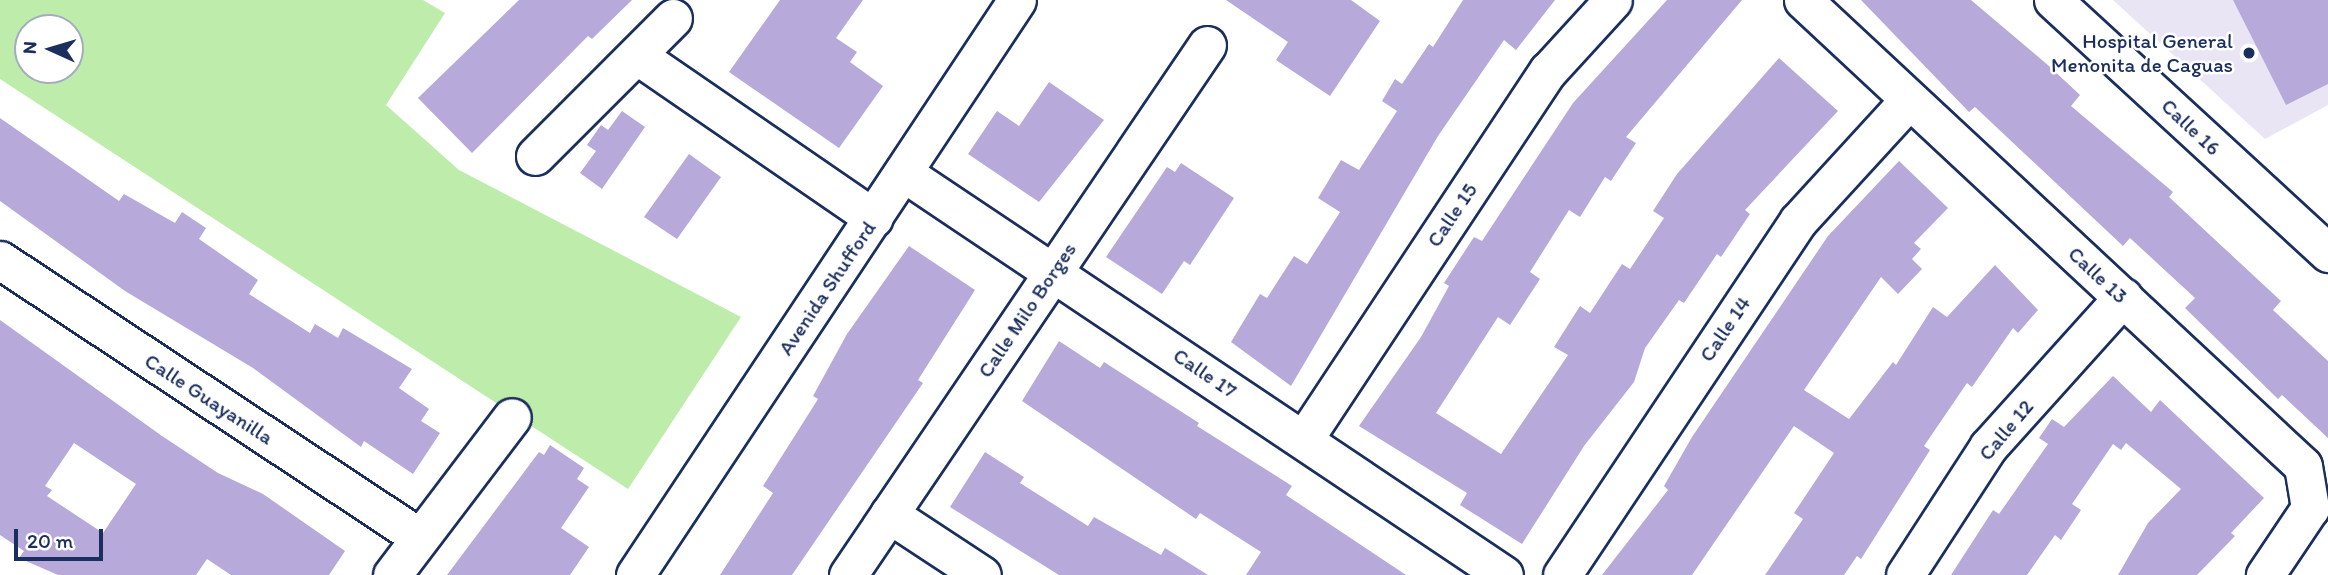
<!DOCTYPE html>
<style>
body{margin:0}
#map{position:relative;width:2328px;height:575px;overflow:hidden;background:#fff;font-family:Itim,sans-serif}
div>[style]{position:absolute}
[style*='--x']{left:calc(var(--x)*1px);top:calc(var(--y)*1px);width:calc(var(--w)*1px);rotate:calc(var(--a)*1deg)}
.built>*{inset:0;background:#e9e5f4}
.green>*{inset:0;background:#beedab}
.building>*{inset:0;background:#b7a9da}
.roads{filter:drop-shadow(2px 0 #1b2f5e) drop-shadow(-2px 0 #1b2f5e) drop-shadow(0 2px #1b2f5e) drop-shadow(0 -2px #1b2f5e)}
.minor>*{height:37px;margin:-18.5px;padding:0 18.5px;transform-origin:18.5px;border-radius:18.5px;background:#fff}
.dots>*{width:19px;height:19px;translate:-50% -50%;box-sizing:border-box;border:4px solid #fff;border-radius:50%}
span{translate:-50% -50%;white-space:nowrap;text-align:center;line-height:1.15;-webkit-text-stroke:5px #fff;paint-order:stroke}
.poi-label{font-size:21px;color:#1b2f5e}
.right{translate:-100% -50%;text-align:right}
.street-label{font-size:21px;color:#1b2f5e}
.north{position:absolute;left:14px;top:14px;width:70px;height:70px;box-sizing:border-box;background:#fff;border:2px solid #a4acbf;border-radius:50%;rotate:274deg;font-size:19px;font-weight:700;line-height:28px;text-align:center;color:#1b2f5e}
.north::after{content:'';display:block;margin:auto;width:24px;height:32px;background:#1b2f5e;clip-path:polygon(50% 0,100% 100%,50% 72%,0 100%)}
.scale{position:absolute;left:14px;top:529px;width:89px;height:32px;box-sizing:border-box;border:4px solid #1b2f5e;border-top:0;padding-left:9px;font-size:21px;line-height:24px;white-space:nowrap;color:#1b2f5e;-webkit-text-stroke:5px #fff;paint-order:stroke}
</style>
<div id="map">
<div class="built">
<i style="clip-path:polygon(2113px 0,2328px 0,2328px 105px,2265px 139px)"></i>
</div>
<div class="green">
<i style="clip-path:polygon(evenodd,0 0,423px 0,445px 13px,386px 105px,459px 170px,741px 317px,628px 489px,0 79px,0 0,28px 28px,70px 28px,70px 70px,28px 70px,28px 28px)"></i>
</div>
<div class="building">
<i style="clip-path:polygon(519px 0,632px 0,592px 39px,588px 36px,472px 153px,418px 98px)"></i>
<i style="clip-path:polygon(780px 0,863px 0,836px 38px,857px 52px,850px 62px,883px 86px,839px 148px,729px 72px)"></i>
<i style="clip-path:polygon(1226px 0,1351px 0,1380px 21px,1330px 96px,1276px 60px,1288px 42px)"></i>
<i style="clip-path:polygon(1463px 0,1555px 0,1516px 50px,1504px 40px,1438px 136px,1291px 386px,1231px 342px,1260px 294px,1267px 298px,1294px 256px,1307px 264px,1340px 212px,1318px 198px,1341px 160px,1359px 170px,1397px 111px,1382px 101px,1395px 79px,1402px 84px,1429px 44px,1433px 47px)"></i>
<i style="clip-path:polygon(1667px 0,1742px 0,1626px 137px,1636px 143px,1611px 181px,1605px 177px,1580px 217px,1569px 210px,1530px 272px,1540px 279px,1510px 325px,1498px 317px,1436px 413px,1501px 454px,1568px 355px,1554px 347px,1580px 306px,1590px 313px,1622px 264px,1630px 269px,1664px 218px,1653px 211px,1677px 174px,1779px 58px,1838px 111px,1745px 210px,1750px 214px,1721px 257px,1717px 254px,1684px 303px,1679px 300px,1645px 348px,1634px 382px,1584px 446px,1522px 544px,1460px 505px,1467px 493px,1359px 426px,1421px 337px,1449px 286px,1444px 283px,1474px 237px,1482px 241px,1573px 103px)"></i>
<i style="clip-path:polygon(1861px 0,1971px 0,2049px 66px,2080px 95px,2071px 106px,2173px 192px,2169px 197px,2281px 301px,2273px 310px,2328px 361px,2328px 438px,2282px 395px,2278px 399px,2185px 308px,2195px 298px,2130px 238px,2123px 246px,1975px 107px,1969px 112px)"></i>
<i style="clip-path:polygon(2233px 0,2328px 0,2328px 84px,2286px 105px)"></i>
<i style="clip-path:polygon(1049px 82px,1104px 120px,1039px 202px,968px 154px,997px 111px,1019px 126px)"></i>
<i style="clip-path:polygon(622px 111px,645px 127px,602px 189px,580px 173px,596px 151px,587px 145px,601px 125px,608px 130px)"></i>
<i style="clip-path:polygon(0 118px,119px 201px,124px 194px,175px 223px,182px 212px,206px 228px,199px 239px,258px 280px,249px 294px,310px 333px,315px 324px,338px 338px,343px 328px,412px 369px,399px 388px,429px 409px,421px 421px,440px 433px,413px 474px,364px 441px,361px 447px,253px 368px,125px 291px,0 201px)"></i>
<i style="clip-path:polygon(689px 154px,721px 177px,677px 239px,644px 217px)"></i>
<i style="clip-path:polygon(1899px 161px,1948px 208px,1914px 243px,1921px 249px,1912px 259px,1922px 269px,1898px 294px,1881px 277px,1804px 390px,1849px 419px,1893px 362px,1896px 365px,1933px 307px,1947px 317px,1995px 265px,2038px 310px,2018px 333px,2013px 328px,1972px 387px,1967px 383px,1924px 446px,1930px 450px,1861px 559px,1857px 556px,1844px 575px,1765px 575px,1803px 519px,1794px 513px,1834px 453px,1794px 426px,1692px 575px,1602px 575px,1668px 490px,1664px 486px,1692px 437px,1828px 236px)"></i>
<i style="clip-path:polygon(1181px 163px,1234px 198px,1190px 265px,1184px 261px,1162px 294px,1106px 257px,1167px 167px,1175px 172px)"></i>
<i style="clip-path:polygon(909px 246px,975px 290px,918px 380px,923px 383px,792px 575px,720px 575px,773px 493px,763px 486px,818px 399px,813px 396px,847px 334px)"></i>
<i style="clip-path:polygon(evenodd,0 320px,162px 436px,218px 473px,263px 494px,345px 551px,329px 575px,231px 575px,207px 559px,196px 575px,58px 575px,19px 558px,24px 551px,0 535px,0 320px,74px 443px,136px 484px,103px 533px,47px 496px,52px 490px,45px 486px,74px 443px)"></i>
<i style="clip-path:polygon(1059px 341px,1100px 368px,1104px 362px,1199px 423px,1197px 426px,1292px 486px,1286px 495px,1406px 575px,1246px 575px,1261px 552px,1200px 513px,1196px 519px,1022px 401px)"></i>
<i style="clip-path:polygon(2113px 376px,2151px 412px,2160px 400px,2264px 498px,2231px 533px,2235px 536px,2197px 575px,2118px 575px,2148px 523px,2181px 489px,2126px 443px,2121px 450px,2113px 444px,2072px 504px,2081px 510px,2061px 540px,2055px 535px,2027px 575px,1951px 575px,1993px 510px,1999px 514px,2048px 444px,2039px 438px,2052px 419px,2064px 427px)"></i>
<i style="clip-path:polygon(550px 445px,584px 468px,577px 479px,589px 487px,561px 528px,589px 547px,570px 575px,447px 575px,539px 452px,544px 455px)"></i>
<i style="clip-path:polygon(985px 452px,1024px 477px,1020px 483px,1088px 526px,1094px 517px,1161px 555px,1165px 548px,1208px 575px,1059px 575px,950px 507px)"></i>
</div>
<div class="roads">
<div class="minor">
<i style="--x:1803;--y:0;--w:683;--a:42.98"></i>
<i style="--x:2303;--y:466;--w:43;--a:80.5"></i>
<i style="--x:2310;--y:508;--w:81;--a:123.9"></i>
<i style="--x:2053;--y:0;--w:374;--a:42.6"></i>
<i style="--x:638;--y:56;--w:286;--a:34.5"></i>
<i style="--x:535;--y:156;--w:195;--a:-45"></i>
<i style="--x:904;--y:173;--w:722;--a:33.82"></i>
<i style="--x:0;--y:260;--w:502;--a:33.47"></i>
<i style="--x:1304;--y:439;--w:442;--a:-56.5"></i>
<i style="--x:1548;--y:71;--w:96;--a:-47.5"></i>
<i style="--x:889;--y:514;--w:111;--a:33.3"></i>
<i style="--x:392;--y:575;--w:198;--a:-52.8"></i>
<i style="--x:635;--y:575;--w:690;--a:-56.4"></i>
<i style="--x:848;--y:575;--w:640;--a:-55.89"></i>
<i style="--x:1562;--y:575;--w:425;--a:-56.3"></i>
<i style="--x:1798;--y:221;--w:164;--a:-47.5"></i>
<i style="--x:1905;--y:575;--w:153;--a:-57"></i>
<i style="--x:1988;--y:447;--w:202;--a:-48"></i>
</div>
</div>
<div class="dots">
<i style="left:2249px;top:53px;background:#1b2f5e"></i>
</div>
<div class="poi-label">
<span class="right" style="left:2233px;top:53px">Hospital General<br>Menonita de Caguas</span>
</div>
<div class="street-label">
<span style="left:2191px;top:127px;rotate:43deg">Calle 16</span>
<span style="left:1452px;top:215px;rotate:-56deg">Calle 15</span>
<span style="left:2098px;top:275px;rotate:43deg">Calle 13</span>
<span style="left:827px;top:288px;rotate:-56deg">Avenida Shufford</span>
<span style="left:1027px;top:310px;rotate:-56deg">Calle Milo Borges</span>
<span style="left:1725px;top:329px;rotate:-56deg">Calle 14</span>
<span style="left:1205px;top:373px;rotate:34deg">Calle 17</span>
<span style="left:209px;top:399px;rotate:33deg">Calle Guayanilla</span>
<span style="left:2006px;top:430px;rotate:-50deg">Calle 12</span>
</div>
<div class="north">N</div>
<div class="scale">20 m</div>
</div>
